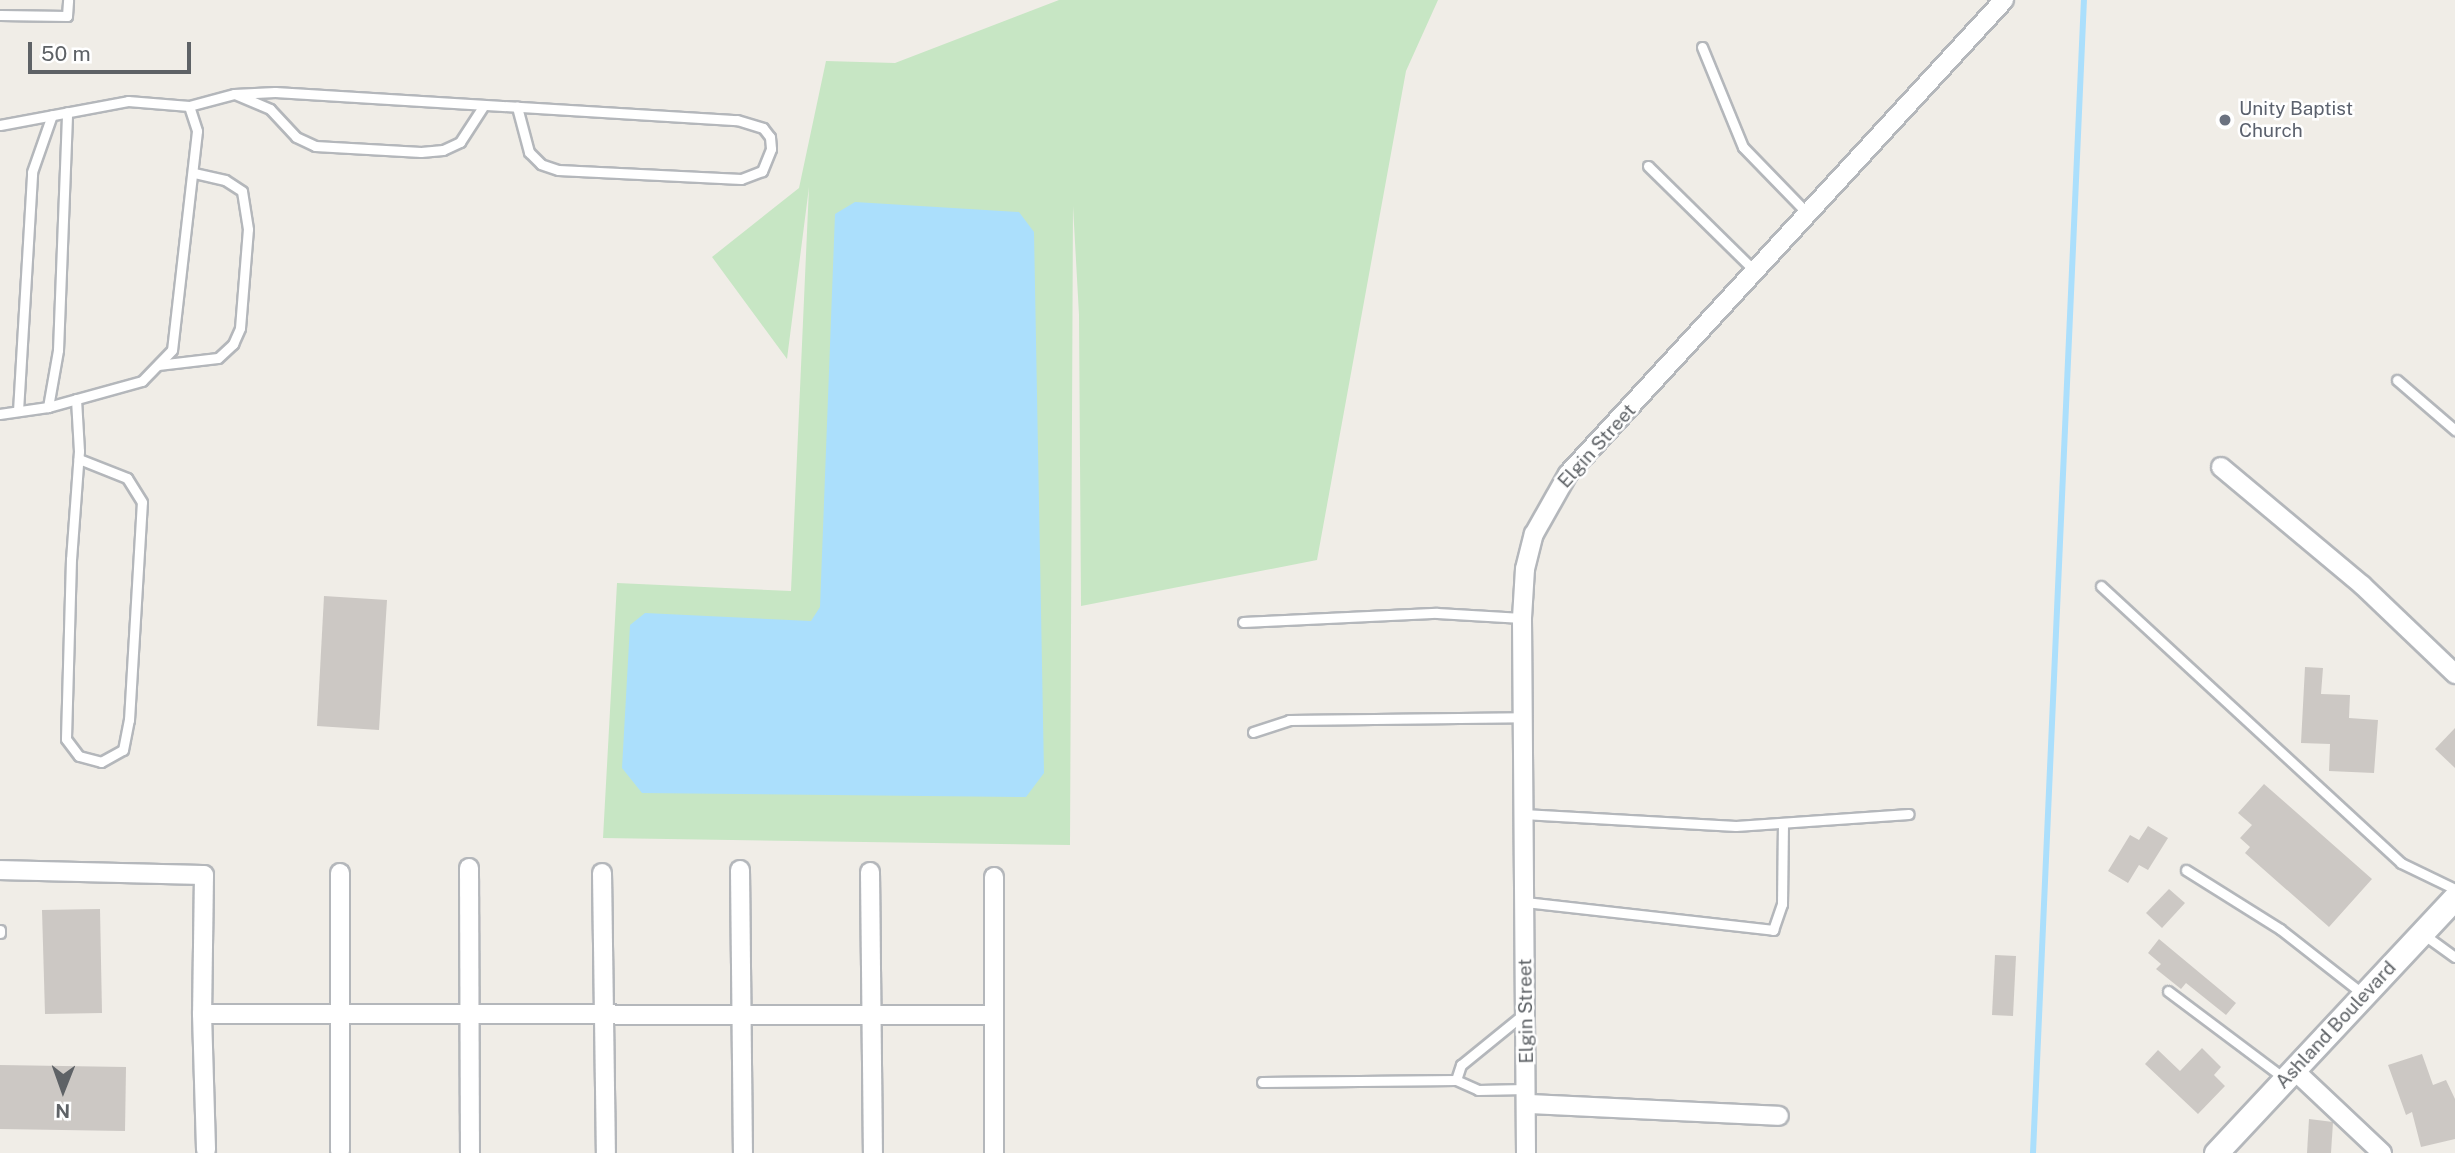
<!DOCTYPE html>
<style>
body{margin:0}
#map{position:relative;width:2455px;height:1153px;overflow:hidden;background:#f0ede7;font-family:"Public Sans",sans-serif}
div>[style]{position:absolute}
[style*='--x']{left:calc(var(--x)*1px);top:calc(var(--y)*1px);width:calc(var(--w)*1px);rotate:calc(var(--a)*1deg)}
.green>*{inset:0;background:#c7e6c4}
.water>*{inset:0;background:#abdffc}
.stream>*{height:6px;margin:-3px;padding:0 3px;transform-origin:3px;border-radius:3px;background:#abdffc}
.building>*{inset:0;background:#ccc8c4}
.roads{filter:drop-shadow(2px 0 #b4b7bb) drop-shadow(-2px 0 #b4b7bb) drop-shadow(0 2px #b4b7bb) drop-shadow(0 -2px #b4b7bb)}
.service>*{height:9px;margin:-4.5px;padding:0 4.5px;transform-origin:4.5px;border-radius:4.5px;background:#fff}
.minor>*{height:18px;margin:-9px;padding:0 9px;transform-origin:9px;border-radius:9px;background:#fff}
.tertiary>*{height:23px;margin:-11.5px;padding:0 11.5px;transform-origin:11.5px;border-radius:11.5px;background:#fff}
.dots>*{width:19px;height:19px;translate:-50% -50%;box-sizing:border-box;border:4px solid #fff;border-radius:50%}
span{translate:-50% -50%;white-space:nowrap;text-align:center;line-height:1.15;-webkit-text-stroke:5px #fff;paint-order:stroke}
.worship-label{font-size:19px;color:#5b616d}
.left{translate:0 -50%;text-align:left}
.street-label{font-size:19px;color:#5e6266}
.north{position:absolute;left:28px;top:1055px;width:70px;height:70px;-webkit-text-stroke:5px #fff;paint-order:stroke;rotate:181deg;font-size:19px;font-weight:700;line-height:28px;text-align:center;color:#5e6266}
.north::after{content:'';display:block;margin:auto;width:24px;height:32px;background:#5e6266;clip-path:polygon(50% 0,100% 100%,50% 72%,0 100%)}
.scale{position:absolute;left:28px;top:42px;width:163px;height:32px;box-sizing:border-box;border:4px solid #5e6266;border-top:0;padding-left:9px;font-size:21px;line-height:24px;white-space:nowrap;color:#5e6266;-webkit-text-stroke:5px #fff;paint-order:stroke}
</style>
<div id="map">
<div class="green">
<i style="clip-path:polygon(1059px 0,1438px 0,1406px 71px,1317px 560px,1081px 606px,1079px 315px,1073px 206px,1070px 845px,603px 838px,617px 583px,791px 591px,809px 187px,787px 359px,712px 257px,799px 188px,826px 61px,895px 63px)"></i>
</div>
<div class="water">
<i style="clip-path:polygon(855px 202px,1019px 212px,1034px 232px,1044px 773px,1026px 797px,642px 793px,622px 768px,630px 625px,645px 613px,811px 621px,820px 607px,835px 214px)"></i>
</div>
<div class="stream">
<i style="--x:2033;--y:1153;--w:1154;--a:-87.47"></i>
</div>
<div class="building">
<i style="clip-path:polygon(324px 596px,387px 600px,379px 730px,317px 726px)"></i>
<i style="clip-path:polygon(2305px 667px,2323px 668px,2321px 694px,2350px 695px,2349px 718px,2378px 720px,2374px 773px,2329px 771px,2330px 744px,2301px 743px)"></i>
<i style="clip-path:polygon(2455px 728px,2455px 768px,2435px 749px)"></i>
<i style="clip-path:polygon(2264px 784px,2372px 879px,2329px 927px,2245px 853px,2250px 847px,2240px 838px,2252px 825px,2238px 813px)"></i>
<i style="clip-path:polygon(2148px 826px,2168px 838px,2148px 870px,2139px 865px,2128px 883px,2108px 871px,2130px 835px,2139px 840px)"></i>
<i style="clip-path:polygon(2169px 889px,2185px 903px,2162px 928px,2146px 913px)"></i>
<i style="clip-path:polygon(100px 909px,102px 1013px,45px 1014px,42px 910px)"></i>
<i style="clip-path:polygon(2159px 939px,2236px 1003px,2226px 1015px,2186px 983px,2181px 989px,2156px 969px,2161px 964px,2148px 953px)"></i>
<i style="clip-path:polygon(1995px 955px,2016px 956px,2013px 1016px,1992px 1015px)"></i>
<i style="clip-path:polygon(2202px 1048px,2221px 1067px,2214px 1075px,2225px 1086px,2198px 1114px,2145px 1064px,2158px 1050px,2180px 1071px)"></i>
<i style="clip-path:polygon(2422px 1054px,2433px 1085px,2446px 1080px,2455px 1099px,2455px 1139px,2421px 1147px,2412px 1112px,2406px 1115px,2388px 1065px)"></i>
<i style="clip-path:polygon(0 1065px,126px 1067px,125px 1131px,0 1129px)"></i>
<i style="clip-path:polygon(2309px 1119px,2333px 1122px,2331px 1153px,2307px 1153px)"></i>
</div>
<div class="roads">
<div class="service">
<i style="--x:0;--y:15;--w:67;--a:0.9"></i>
<i style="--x:67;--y:16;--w:16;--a:-86"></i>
<i style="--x:1702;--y:47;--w:108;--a:67.7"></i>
<i style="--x:1743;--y:147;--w:95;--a:45.9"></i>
<i style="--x:235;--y:94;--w:38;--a:23"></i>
<i style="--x:270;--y:109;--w:38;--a:47"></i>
<i style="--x:296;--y:137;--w:21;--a:25"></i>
<i style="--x:315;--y:146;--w:106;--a:3.2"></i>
<i style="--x:421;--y:152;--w:22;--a:-5"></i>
<i style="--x:443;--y:150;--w:19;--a:-25"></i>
<i style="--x:460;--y:142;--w:44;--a:-57"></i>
<i style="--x:189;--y:106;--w:47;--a:-14.9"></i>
<i style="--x:234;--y:94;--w:41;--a:-2.8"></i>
<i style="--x:275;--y:92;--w:463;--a:3.5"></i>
<i style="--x:737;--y:120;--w:27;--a:17"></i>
<i style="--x:763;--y:128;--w:11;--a:52"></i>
<i style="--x:770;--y:137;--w:12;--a:85"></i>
<i style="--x:771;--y:149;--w:24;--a:112"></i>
<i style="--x:762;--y:171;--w:22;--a:159"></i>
<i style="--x:741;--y:179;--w:183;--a:-177.2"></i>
<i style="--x:558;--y:170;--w:18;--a:-161"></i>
<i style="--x:541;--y:164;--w:17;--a:-135"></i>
<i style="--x:529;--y:152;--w:47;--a:-104.9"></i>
<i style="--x:0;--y:125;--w:130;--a:-10.6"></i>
<i style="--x:128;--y:101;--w:61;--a:4.7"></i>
<i style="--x:189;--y:106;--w:26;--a:72"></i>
<i style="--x:197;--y:131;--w:220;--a:96.5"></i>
<i style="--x:172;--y:350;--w:43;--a:134.1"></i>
<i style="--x:142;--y:381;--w:98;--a:164.5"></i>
<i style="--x:48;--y:407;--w:49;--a:171.7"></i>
<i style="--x:1648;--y:166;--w:151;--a:44.5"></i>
<i style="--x:158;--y:365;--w:60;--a:-6.7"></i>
<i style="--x:218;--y:358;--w:21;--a:-43"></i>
<i style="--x:233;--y:344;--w:17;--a:-66"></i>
<i style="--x:240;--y:328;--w:99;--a:-85.4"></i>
<i style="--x:248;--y:229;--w:38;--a:-99"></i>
<i style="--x:242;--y:191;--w:20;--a:-147"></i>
<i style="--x:225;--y:180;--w:31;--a:-167"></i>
<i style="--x:2397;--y:380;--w:77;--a:40.8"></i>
<i style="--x:76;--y:399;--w:52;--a:86.7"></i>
<i style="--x:79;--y:451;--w:108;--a:94.2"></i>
<i style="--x:71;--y:559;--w:180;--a:91.6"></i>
<i style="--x:66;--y:739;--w:21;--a:53"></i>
<i style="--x:79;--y:756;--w:23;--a:15"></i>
<i style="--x:101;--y:762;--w:25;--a:-29"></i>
<i style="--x:123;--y:750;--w:31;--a:-79"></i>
<i style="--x:129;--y:720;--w:218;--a:-86.6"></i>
<i style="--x:142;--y:502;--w:28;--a:-122"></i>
<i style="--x:127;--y:478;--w:52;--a:-158.4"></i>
<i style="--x:48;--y:407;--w:58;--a:-80"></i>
<i style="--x:58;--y:350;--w:238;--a:-87.8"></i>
<i style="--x:18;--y:411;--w:239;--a:-86.6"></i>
<i style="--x:32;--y:172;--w:60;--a:-70.7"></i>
<i style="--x:2101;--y:586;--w:408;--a:42.7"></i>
<i style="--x:2401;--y:863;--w:60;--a:25.7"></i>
<i style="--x:1243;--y:622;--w:194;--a:-2.7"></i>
<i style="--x:1437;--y:613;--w:85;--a:3.4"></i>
<i style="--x:1253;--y:732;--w:38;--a:-18"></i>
<i style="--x:1289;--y:720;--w:234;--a:-0.7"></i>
<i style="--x:1523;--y:814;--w:213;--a:3.2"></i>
<i style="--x:1736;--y:826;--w:173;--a:-4"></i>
<i style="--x:2186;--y:870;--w:111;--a:32.1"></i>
<i style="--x:2280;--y:929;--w:105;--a:38.1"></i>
<i style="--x:1525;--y:902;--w:250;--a:6.4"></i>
<i style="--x:1773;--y:930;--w:28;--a:-71"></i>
<i style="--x:1782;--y:904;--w:81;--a:-89.3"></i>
<i style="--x:0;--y:930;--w:3;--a:90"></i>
<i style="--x:2423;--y:934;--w:39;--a:36"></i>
<i style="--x:2168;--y:991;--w:145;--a:36.9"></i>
<i style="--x:1456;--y:1080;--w:16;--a:-72"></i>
<i style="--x:1461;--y:1065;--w:82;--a:-39.1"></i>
<i style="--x:1262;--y:1082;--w:194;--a:-0.6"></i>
<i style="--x:1456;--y:1080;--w:24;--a:24"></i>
<i style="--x:1478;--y:1090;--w:48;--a:-1.2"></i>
</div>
<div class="minor">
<i style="--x:2221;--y:467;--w:184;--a:39.9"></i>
<i style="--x:2362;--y:585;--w:129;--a:43.7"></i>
<i style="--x:469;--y:868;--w:285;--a:89.8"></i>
<i style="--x:0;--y:870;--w:204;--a:1.4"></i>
<i style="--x:204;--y:875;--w:139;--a:90.8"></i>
<i style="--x:202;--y:1014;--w:791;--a:0.07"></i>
<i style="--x:740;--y:870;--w:283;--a:89.4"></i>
<i style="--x:870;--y:872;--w:281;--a:89.4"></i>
<i style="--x:602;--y:873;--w:280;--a:89.2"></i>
<i style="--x:994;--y:877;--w:276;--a:90"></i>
<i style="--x:202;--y:1014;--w:136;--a:88.3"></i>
<i style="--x:2294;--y:1070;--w:121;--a:43.3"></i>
<i style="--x:1528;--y:1104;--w:251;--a:2.7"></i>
<i style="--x:340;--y:1151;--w:278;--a:-90"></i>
<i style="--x:1526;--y:1153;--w:535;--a:-90.43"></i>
<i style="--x:1522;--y:618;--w:49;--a:-86.5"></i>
<i style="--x:1525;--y:569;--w:36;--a:-76"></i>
<i style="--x:1534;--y:534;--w:69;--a:-60.5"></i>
<i style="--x:1568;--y:474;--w:644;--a:-47.39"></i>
</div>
<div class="tertiary">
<i style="--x:2216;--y:1153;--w:349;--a:-46.9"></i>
</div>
</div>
<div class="dots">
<i style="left:2225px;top:120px;background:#6b7280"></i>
</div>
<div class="worship-label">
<span class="left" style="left:2239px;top:120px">Unity Baptist<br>Church</span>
</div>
<div class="street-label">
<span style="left:1597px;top:446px;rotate:-48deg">Elgin Street</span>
<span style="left:1526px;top:1011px;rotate:-91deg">Elgin Street</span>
<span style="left:2336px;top:1025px;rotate:-47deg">Ashland Boulevard</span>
</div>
<div class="north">N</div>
<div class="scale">50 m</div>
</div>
